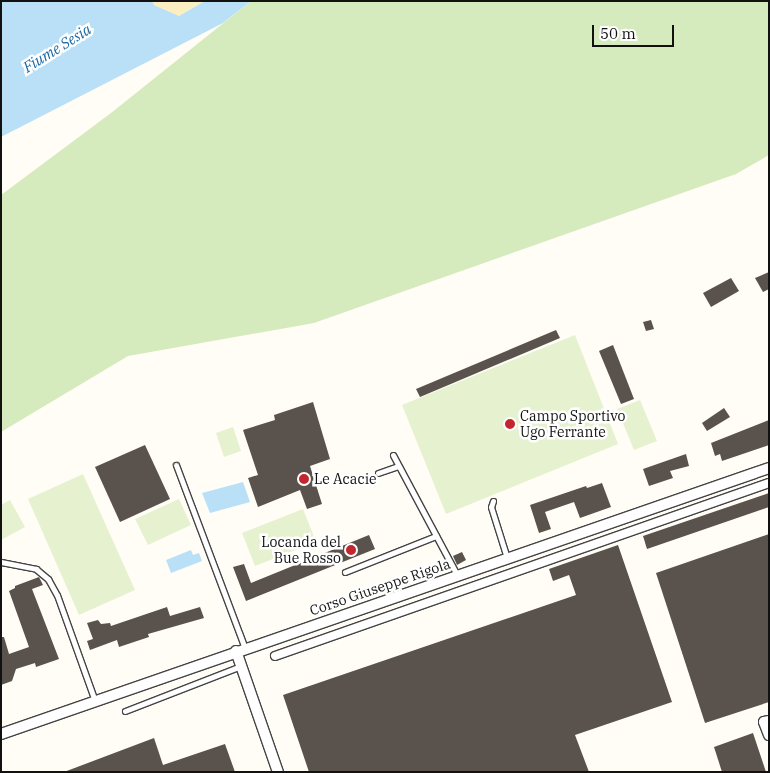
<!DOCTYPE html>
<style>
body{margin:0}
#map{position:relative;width:770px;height:773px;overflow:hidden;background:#fffdf5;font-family:"IBM Plex Serif",serif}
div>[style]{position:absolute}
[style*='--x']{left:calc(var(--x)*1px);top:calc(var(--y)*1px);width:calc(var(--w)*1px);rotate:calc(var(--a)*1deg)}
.green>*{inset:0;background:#d5ebbd}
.sand>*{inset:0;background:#fbeec1}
.pitch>*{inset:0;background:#e6f2cf}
.water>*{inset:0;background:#b9e0f7}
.building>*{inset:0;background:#5a524d}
.roads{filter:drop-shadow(1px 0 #444) drop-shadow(-1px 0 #444) drop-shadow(0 1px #444) drop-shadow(0 -1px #444)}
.service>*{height:5px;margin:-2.5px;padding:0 2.5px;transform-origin:2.5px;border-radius:2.5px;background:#fff}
.pedestrian>*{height:8px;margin:-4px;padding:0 4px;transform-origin:4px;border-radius:4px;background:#fff}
.minor>*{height:10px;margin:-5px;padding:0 5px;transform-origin:5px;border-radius:5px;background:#fff}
.dots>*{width:14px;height:14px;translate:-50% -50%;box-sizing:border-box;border:2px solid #fff;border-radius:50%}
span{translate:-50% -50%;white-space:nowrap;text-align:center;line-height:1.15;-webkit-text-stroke:5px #fff;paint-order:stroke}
.poi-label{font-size:14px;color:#111}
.left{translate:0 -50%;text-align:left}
.right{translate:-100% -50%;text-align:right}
.street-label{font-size:14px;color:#111}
.water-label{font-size:15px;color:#1768a6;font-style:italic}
.frame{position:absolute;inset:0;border:2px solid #111;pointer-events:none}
.scale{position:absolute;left:592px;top:25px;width:82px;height:22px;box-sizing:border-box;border:2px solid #111;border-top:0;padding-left:6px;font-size:15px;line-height:18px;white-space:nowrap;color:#111;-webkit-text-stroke:4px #fff;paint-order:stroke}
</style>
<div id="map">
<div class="green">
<i style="clip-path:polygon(251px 1px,769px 1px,769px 155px,736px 174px,314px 323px,128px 356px,1px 432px,1px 195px,111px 113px)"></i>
</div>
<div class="sand">
<i style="clip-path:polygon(152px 1px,205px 1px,179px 16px,154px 5px)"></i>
</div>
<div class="pitch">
<i style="clip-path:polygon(575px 335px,618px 444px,446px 514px,402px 405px)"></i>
<i style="clip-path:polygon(640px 400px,657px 441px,634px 450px,617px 409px)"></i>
<i style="clip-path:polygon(233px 427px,241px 451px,224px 457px,216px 433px)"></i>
<i style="clip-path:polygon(83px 474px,135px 590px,79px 615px,28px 499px)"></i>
<i style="clip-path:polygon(179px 499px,191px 525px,148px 545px,135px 519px)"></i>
<i style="clip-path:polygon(10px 500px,25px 527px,1px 540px,1px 505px)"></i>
<i style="clip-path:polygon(303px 509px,316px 542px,255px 566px,242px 533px)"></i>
</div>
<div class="water">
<i style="clip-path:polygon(1px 1px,152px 1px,154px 5px,179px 16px,205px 1px,251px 1px,223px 23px,1px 137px)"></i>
<i style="clip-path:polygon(243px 482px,250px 502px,210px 513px,202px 493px)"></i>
<i style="clip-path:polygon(191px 550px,193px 555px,199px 553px,202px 561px,171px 573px,166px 560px)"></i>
</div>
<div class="building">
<i style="clip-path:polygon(769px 272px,769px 289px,763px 292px,755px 278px)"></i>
<i style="clip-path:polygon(731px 278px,739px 291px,711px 307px,703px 293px)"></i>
<i style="clip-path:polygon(651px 320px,654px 329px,646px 331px,643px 322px)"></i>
<i style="clip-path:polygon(556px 330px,560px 338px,420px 397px,416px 389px)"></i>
<i style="clip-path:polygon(613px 345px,634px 399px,621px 404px,599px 351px)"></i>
<i style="clip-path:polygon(313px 402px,330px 459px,310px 466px,322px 504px,307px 509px,300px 490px,258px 507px,248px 478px,258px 475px,243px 430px,275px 420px,274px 415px)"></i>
<i style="clip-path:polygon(724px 408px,730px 417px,707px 431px,702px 423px)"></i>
<i style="clip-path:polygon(769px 420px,769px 445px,722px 461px,720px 454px,715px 456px,711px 443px)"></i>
<i style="clip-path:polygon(145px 445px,170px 499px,120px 522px,95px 467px)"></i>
<i style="clip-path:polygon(686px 454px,689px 466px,670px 471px,673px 478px,649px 486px,643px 469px)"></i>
<i style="clip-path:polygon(602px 483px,611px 507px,580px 518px,574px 502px,545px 512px,551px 529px,539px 533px,530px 505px,586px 486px,587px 488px)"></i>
<i style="clip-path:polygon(769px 493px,769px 507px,647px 549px,643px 536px)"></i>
<i style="clip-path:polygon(769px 534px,769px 702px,705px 723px,656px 573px)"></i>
<i style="clip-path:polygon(369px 535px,375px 549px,246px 601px,233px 567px,244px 564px,251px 583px)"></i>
<i style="clip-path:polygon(618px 545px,672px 702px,575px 735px,589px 772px,309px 772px,283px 695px,576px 595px,569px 575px,553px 581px,549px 569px)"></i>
<i style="clip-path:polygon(462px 552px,466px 560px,457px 565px,453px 556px)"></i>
<i style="clip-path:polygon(39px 577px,43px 585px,32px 589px,59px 659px,36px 667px,35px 663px,16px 669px,12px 681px,1px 685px,1px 637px,4px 637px,9px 654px,29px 647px,9px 591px,15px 588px,15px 586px)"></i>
<i style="clip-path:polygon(167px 607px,170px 616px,200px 607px,204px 618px,148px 634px,149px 637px,119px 647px,117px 640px,90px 650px,87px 641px,93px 639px,87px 623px,98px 620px,101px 624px,110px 623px,111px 626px)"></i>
<i style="clip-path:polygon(753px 733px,766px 772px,722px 772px,714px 747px)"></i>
<i style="clip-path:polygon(154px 738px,163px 765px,225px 744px,235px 772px,64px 772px)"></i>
</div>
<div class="roads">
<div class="service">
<i style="--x:393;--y:455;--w:136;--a:61.9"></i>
<i style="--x:176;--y:465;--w:197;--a:69.4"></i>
<i style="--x:378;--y:473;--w:21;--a:-19"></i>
<i style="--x:493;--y:501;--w:6;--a:108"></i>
<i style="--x:491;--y:507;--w:53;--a:72.6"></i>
<i style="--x:1;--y:562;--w:36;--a:11"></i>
<i style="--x:36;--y:569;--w:16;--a:40"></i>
<i style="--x:48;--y:579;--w:18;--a:61"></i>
<i style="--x:57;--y:595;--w:113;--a:70.3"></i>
<i style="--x:345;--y:572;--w:98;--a:-21.6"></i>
<i style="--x:125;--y:711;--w:124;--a:-21.2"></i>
</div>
<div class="pedestrian">
<i style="--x:275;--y:656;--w:523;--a:-19.3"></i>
</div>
<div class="minor">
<i style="--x:236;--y:651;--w:128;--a:70.9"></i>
<i style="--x:769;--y:721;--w:5;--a:169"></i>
<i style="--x:764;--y:722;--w:14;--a:69"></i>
<i style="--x:1;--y:734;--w:813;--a:-19.1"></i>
</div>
</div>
<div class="dots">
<i style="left:510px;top:424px;background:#c4262e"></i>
<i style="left:304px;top:479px;background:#c4262e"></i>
<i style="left:351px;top:550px;background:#c4262e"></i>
</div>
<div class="poi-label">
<span class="left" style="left:520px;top:424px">Campo Sportivo<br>Ugo Ferrante</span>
<span class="left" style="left:314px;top:479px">Le Acacie</span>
<span class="right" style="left:341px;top:550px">Locanda del<br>Bue Rosso</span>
</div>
<div class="street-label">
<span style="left:380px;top:587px;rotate:-19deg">Corso Giuseppe Rigola</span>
</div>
<div class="water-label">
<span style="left:57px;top:48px;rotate:-32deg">Fiume Sesia</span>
</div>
<div class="frame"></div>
<div class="scale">50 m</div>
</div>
